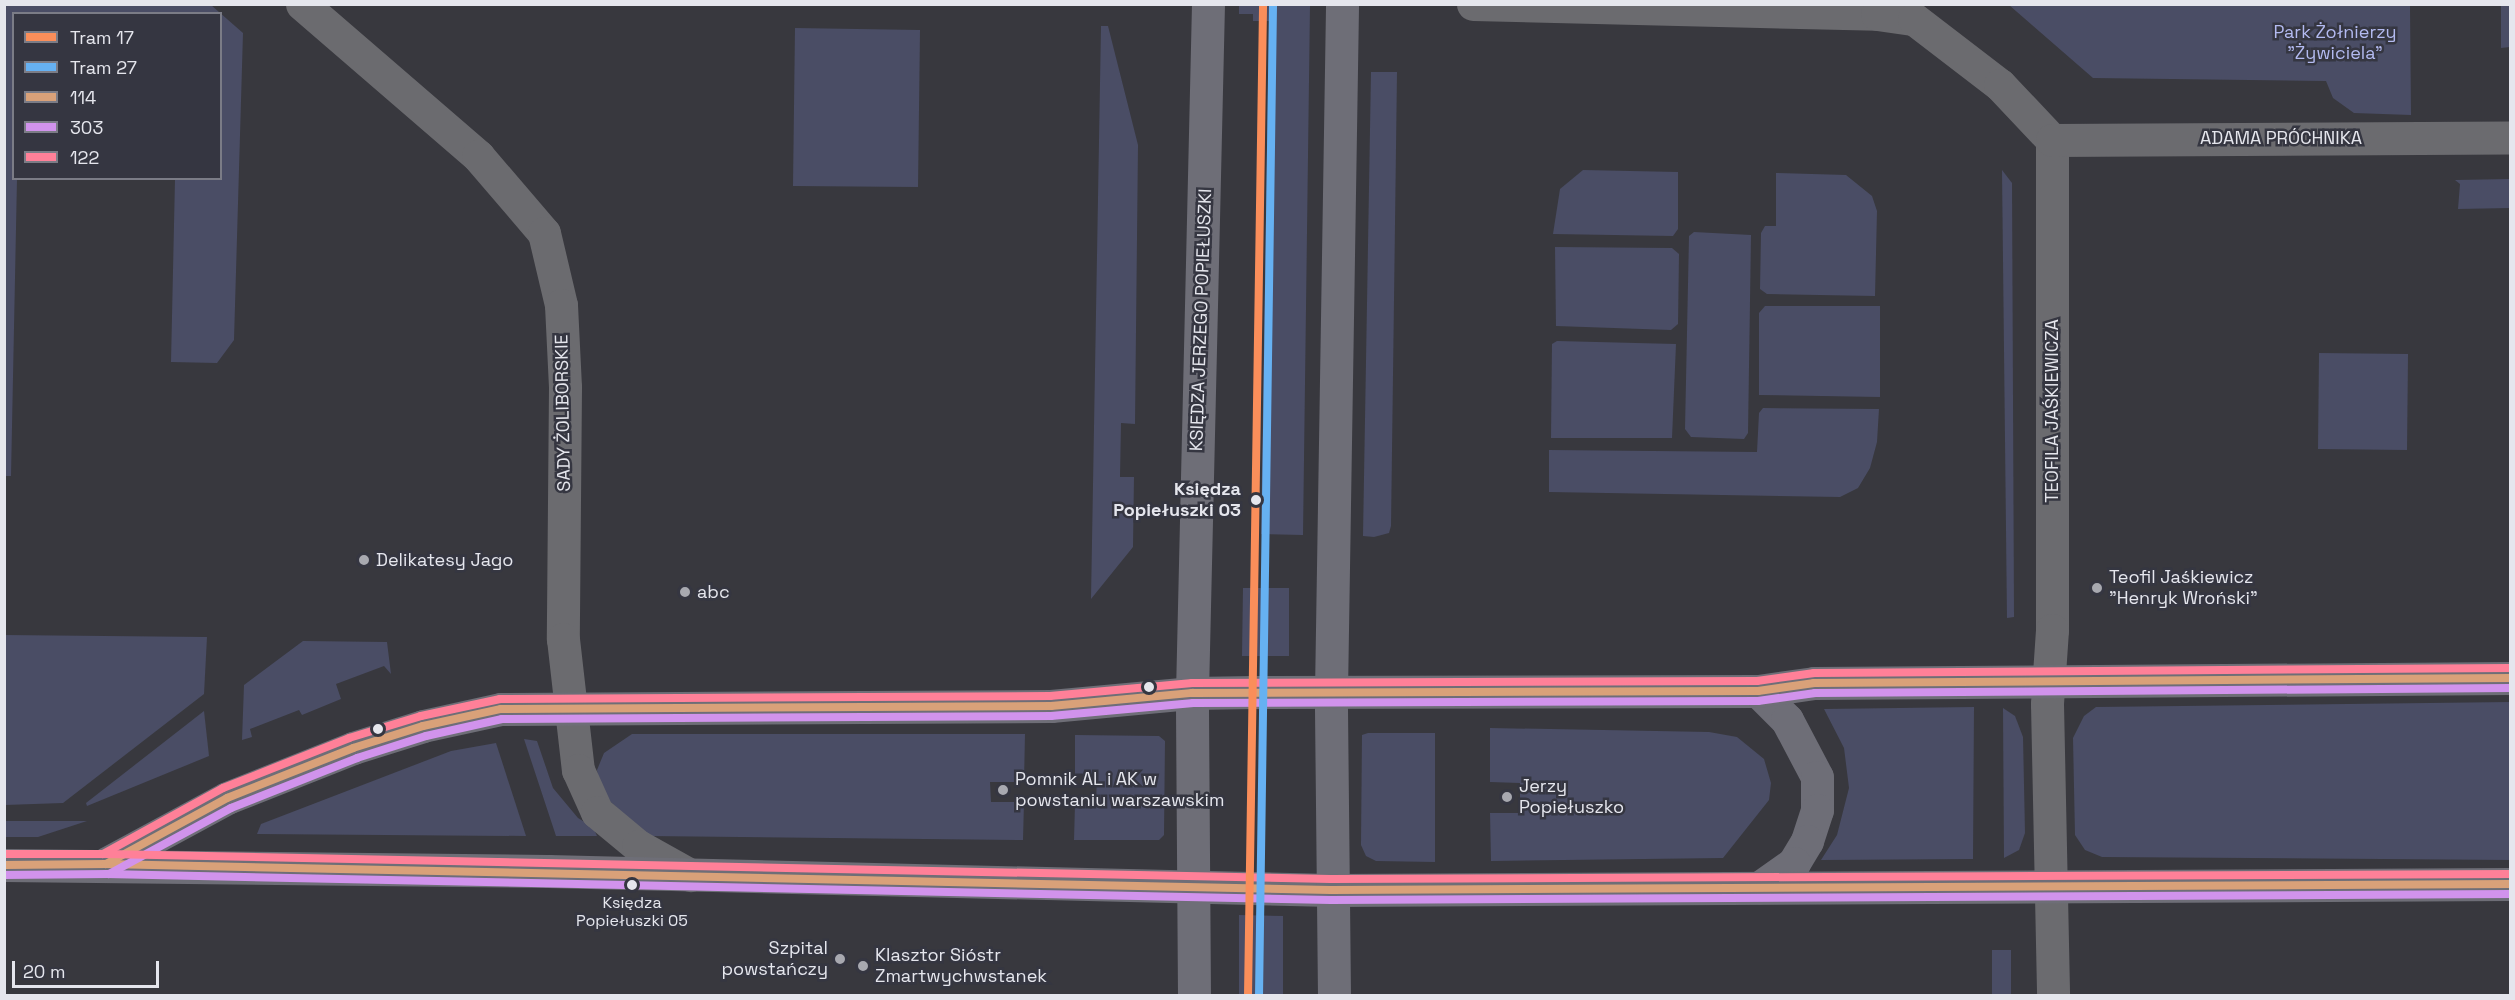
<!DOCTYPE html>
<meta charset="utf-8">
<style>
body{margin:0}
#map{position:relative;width:2515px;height:1000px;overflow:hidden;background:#38383e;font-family:"Space Grotesk",sans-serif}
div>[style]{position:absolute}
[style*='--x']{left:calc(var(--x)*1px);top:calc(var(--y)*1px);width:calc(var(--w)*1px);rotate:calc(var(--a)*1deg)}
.green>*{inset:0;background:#4a4d65}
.street>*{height:33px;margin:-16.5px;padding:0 16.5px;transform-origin:16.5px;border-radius:16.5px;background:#6b6b6f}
.secondary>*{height:33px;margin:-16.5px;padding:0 16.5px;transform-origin:16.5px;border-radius:16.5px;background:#6e6e77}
.bus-1>*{height:8px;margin:-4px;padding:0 4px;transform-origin:4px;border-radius:4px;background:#d9a179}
.bus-2>*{height:8px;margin:-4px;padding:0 4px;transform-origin:4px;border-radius:4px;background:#d193ec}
.bus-3>*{height:8px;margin:-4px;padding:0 4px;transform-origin:4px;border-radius:4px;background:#ff8098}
.tram-1>*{height:8px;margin:-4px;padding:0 4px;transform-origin:4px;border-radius:4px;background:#fa8e5a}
.tram-2>*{height:8px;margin:-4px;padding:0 4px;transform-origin:4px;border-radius:4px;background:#66b1f2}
.dots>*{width:16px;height:16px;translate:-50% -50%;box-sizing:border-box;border:3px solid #353641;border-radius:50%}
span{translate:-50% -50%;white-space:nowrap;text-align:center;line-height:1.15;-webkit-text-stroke:5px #353641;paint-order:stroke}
.bus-label{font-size:16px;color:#e5e6ed}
.park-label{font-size:18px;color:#b3baf0}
.street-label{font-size:18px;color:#e5e6ed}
.stop-label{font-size:18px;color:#e5e6ed;font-weight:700}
.right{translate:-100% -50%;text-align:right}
.poi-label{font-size:18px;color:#e5e6ed}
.left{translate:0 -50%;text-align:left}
.frame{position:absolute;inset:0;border:6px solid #e5e6ed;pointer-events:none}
.legend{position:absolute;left:12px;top:12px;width:210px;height:168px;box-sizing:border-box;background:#353641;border:2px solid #7b7c86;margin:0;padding:8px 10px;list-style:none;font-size:18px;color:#e5e6ed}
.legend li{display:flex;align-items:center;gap:12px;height:30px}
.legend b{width:30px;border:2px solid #7b7c86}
.scale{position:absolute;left:12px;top:961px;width:147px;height:27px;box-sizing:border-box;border:3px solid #e5e6ed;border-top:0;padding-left:8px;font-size:18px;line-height:21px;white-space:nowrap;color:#e5e6ed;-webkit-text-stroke:4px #353641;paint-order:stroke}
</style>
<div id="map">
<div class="green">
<i style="clip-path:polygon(4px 5px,211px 5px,243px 33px,234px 340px,217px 363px,171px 362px,175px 179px,220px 178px,220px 14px,14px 14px,14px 178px,17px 179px,11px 476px,5px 476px)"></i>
<i style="clip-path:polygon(1239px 5px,1310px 5px,1303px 535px,1261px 534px,1269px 21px,1253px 21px,1253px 14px,1239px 14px)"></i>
<i style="clip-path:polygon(2009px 5px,2410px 5px,2411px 115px,2354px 113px,2333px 98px,2326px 81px,2093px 78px)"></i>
<i style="clip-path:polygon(2501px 5px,2510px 5px,2510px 56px,2510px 47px,2501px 48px)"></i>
<i style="clip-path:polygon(1101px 26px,1108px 26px,1138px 145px,1135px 424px,1121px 423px,1120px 477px,1134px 477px,1133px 547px,1091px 599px)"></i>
<i style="clip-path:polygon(795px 28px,920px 30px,918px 187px,793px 186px)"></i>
<i style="clip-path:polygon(1371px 72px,1397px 72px,1391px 526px,1389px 533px,1374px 537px,1363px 536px)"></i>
<i style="clip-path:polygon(1583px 170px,1678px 172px,1678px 229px,1673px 236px,1553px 234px,1560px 189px)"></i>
<i style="clip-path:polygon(2002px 170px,2012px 183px,2014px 617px,2007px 618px)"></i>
<i style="clip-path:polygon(1776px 173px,1846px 175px,1872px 196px,1877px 211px,1875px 296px,1767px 294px,1760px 289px,1761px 233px,1765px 226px,1776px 226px)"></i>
<i style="clip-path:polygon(2510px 179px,2510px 208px,2458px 209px,2460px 184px,2455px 180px)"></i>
<i style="clip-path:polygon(1694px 232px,1751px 235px,1748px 433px,1744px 439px,1691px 437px,1685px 429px,1689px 236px)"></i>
<i style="clip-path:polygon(1555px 247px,1672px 248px,1679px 254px,1678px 324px,1671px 330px,1556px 326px)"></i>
<i style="clip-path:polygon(1765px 306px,1880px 306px,1880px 397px,1759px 395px,1759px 313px)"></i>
<i style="clip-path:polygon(1557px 341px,1676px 344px,1672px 438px,1551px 438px,1552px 344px)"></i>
<i style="clip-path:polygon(2319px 353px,2408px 354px,2407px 450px,2318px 449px)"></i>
<i style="clip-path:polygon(1763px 408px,1879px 409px,1877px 442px,1870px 468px,1858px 488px,1840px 497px,1549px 492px,1549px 450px,1757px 452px,1759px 413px)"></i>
<i style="clip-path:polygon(1243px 588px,1289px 588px,1289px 656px,1242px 656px)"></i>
<i style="clip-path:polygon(4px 635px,207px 637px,204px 694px,63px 803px,5px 805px)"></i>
<i style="clip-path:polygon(303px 641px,387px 642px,391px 674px,384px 666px,336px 684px,341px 699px,302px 715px,299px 710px,250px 729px,252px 737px,242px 740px,244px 685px)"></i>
<i style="clip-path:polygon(2510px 702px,2510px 860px,2102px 857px,2085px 850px,2075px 835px,2073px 738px,2084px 716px,2096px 707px)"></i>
<i style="clip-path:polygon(1974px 707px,1973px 859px,1821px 860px,1837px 835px,1849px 788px,1844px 748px,1824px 709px)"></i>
<i style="clip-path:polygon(2003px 708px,2015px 716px,2023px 737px,2025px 833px,2019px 850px,2004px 858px)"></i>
<i style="clip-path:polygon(204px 711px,209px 756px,87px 806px,86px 803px)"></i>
<i style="clip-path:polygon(1490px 728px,1709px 732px,1737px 737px,1764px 759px,1771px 783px,1769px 800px,1723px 858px,1491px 861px,1490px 813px,1520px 813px,1520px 783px,1490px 782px)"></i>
<i style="clip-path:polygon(1368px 733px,1435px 733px,1435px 862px,1376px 861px,1366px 856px,1361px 845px,1362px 735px)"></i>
<i style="clip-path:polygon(632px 734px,1025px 734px,1024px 782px,990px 782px,991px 802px,1024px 802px,1023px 840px,647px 836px,600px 792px,597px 770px,604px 753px)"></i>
<i style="clip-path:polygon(1075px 735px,1159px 736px,1165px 741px,1164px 835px,1159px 840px,1074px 840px,1075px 804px,1096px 804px,1097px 774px,1075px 774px)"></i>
<i style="clip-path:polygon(524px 739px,537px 741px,553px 788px,578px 818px,593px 827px,597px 836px,556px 836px)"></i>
<i style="clip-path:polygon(496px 743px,526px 836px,257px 834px,261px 824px,451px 751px)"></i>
<i style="clip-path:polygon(5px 821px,87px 821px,38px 837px,5px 837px)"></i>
<i style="clip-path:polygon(1239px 915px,1283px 916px,1283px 995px,1239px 995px)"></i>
<i style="clip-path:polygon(1992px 950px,2011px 950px,2011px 995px,1992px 995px)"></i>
</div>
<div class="street">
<i style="--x:302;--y:4;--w:233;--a:40.8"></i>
<i style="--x:478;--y:156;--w:101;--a:49.4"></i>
<i style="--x:544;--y:233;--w:74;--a:76.7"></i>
<i style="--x:561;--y:305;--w:82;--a:87.2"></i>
<i style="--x:565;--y:387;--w:252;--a:90.5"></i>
<i style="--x:563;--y:639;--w:132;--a:83.5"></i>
<i style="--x:578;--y:770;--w:46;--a:65.7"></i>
<i style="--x:597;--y:812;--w:53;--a:39.7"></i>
<i style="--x:638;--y:846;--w:60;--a:29.1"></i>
<i style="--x:1473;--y:4;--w:404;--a:1.4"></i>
<i style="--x:1877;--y:14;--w:37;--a:8"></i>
<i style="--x:1914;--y:19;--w:108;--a:37.5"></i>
<i style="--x:2000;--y:85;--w:76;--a:46.6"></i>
<i style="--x:2052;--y:140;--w:490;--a:90"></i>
<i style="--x:2052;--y:630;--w:74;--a:93.9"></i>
<i style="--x:2047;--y:704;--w:292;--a:88.8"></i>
<i style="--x:2052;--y:140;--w:458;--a:-0.3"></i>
</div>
<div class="secondary">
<i style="--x:1758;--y:691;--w:41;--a:45"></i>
<i style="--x:1787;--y:720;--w:64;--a:62.2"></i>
<i style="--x:1817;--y:777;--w:33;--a:90"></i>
<i style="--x:1817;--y:810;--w:33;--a:108"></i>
<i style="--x:1807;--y:841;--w:26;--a:121"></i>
<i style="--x:1794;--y:863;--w:42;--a:144.8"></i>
<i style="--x:107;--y:863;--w:136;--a:-28.4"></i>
<i style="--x:227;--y:798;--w:136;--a:-21.6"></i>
<i style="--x:353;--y:748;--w:73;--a:-17.4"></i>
<i style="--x:423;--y:726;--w:80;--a:-12.3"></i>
<i style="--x:501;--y:709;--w:550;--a:-0.31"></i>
<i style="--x:1051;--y:706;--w:142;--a:-5.3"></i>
<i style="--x:1192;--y:693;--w:61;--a:-0.9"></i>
<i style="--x:1253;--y:692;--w:505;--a:-0.11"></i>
<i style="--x:1758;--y:691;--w:57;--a:-8.1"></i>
<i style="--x:1814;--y:683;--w:696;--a:-0.41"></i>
<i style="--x:4;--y:865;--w:544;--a:0.63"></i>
<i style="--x:548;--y:871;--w:783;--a:1.39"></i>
<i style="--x:1331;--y:890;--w:1179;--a:-0.29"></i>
<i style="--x:1194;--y:996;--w:303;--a:-90.4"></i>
<i style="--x:1192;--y:693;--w:689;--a:-88.67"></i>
<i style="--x:1334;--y:996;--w:304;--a:-90.6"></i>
<i style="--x:1331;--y:692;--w:688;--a:-89.08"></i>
</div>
<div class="bus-1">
<i style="--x:106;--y:864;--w:1225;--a:1.22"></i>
<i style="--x:1331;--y:890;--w:1179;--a:-0.29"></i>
<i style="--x:4;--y:865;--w:102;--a:-0.6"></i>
<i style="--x:106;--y:864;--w:138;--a:-28.6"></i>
<i style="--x:227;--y:798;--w:136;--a:-21.6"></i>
<i style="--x:353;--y:748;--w:73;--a:-17.4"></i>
<i style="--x:423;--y:726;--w:80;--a:-12.3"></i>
<i style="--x:501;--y:709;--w:550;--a:-0.31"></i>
<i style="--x:1051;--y:706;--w:142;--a:-5.3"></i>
<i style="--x:1192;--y:693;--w:566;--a:-0.2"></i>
<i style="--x:1758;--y:691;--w:57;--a:-8.1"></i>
<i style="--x:1814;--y:683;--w:696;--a:-0.41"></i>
</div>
<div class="bus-2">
<i style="--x:106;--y:874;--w:1225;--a:1.22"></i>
<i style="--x:1331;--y:900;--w:1179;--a:-0.29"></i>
<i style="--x:4;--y:875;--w:105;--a:-0.5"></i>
<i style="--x:109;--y:874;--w:139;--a:-28.4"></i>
<i style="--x:231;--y:808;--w:136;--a:-21.6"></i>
<i style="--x:357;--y:758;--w:72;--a:-17.7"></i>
<i style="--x:426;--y:736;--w:78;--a:-12.6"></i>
<i style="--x:502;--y:719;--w:549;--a:-0.31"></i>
<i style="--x:1051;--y:716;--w:143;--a:-5.2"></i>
<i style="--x:1193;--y:703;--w:565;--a:-0.2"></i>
<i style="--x:1758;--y:701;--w:58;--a:-8"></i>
<i style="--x:1815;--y:693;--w:695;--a:-0.41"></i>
</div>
<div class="bus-3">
<i style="--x:4;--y:854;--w:99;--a:0"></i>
<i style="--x:103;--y:854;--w:137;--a:-28.8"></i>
<i style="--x:223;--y:788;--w:136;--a:-21.6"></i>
<i style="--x:349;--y:738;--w:75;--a:-17"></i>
<i style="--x:421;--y:716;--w:81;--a:-12.1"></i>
<i style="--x:500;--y:699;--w:550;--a:-0.31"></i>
<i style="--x:1050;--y:696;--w:143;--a:-5.2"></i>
<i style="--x:1192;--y:683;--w:565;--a:-0.2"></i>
<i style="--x:1757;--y:681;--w:58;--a:-8"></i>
<i style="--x:1814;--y:673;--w:696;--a:-0.41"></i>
<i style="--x:106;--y:854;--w:1225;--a:1.17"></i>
<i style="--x:1331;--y:879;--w:1179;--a:-0.24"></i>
</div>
<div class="tram-1">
<i style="--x:1248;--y:996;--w:992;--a:-89.13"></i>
</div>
<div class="tram-2">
<i style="--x:1259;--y:996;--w:992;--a:-89.19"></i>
</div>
<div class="dots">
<i style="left:1256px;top:500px;background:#e5e6ed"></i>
<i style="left:364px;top:560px;background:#a8a9b0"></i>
<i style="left:2097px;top:588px;background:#a8a9b0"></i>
<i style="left:685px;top:592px;background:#a8a9b0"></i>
<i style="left:1149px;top:687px;background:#e5e6ed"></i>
<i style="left:378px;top:729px;background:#e5e6ed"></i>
<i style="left:1003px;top:790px;background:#a8a9b0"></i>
<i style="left:1507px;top:797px;background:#a8a9b0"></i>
<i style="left:632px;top:885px;background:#e5e6ed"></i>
<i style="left:840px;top:959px;background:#a8a9b0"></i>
<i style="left:863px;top:966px;background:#a8a9b0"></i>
</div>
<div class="bus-label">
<span style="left:632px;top:912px">Księdza<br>Popiełuszki 05</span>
</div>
<div class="park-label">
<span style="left:2335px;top:43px">Park Żołnierzy<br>"Żywiciela"</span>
</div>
<div class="street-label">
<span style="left:2281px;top:138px">ADAMA PRÓCHNIKA</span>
<span style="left:1201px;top:320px;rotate:-88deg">KSIĘDZA JERZEGO POPIEŁUSZKI</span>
<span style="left:2052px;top:411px;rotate:-90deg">TEOFILA JAŚKIEWICZA</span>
<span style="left:563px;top:413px;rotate:-91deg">SADY ŻOLIBORSKIE</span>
</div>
<div class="stop-label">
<span class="right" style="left:1241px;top:500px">Księdza<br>Popiełuszki 03</span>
</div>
<div class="poi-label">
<span class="left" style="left:376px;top:560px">Delikatesy Jago</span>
<span class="left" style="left:2109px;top:588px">Teofil Jaśkiewicz<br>"Henryk Wroński"</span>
<span class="left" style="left:697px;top:592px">abc</span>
<span class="left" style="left:1015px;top:790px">Pomnik AL i AK w<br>powstaniu warszawskim</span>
<span class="left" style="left:1519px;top:797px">Jerzy<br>Popiełuszko</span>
<span class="right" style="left:828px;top:959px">Szpital<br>powstańczy</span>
<span class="left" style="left:875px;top:966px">Klasztor Sióstr<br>Zmartwychwstanek</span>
</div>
<div class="frame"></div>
<ul class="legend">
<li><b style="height:8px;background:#fa8e5a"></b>Tram 17</li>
<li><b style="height:8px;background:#66b1f2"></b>Tram 27</li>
<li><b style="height:8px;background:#d9a179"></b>114</li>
<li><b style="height:8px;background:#d193ec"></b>303</li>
<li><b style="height:8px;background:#ff8098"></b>122</li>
</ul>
<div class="scale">20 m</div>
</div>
